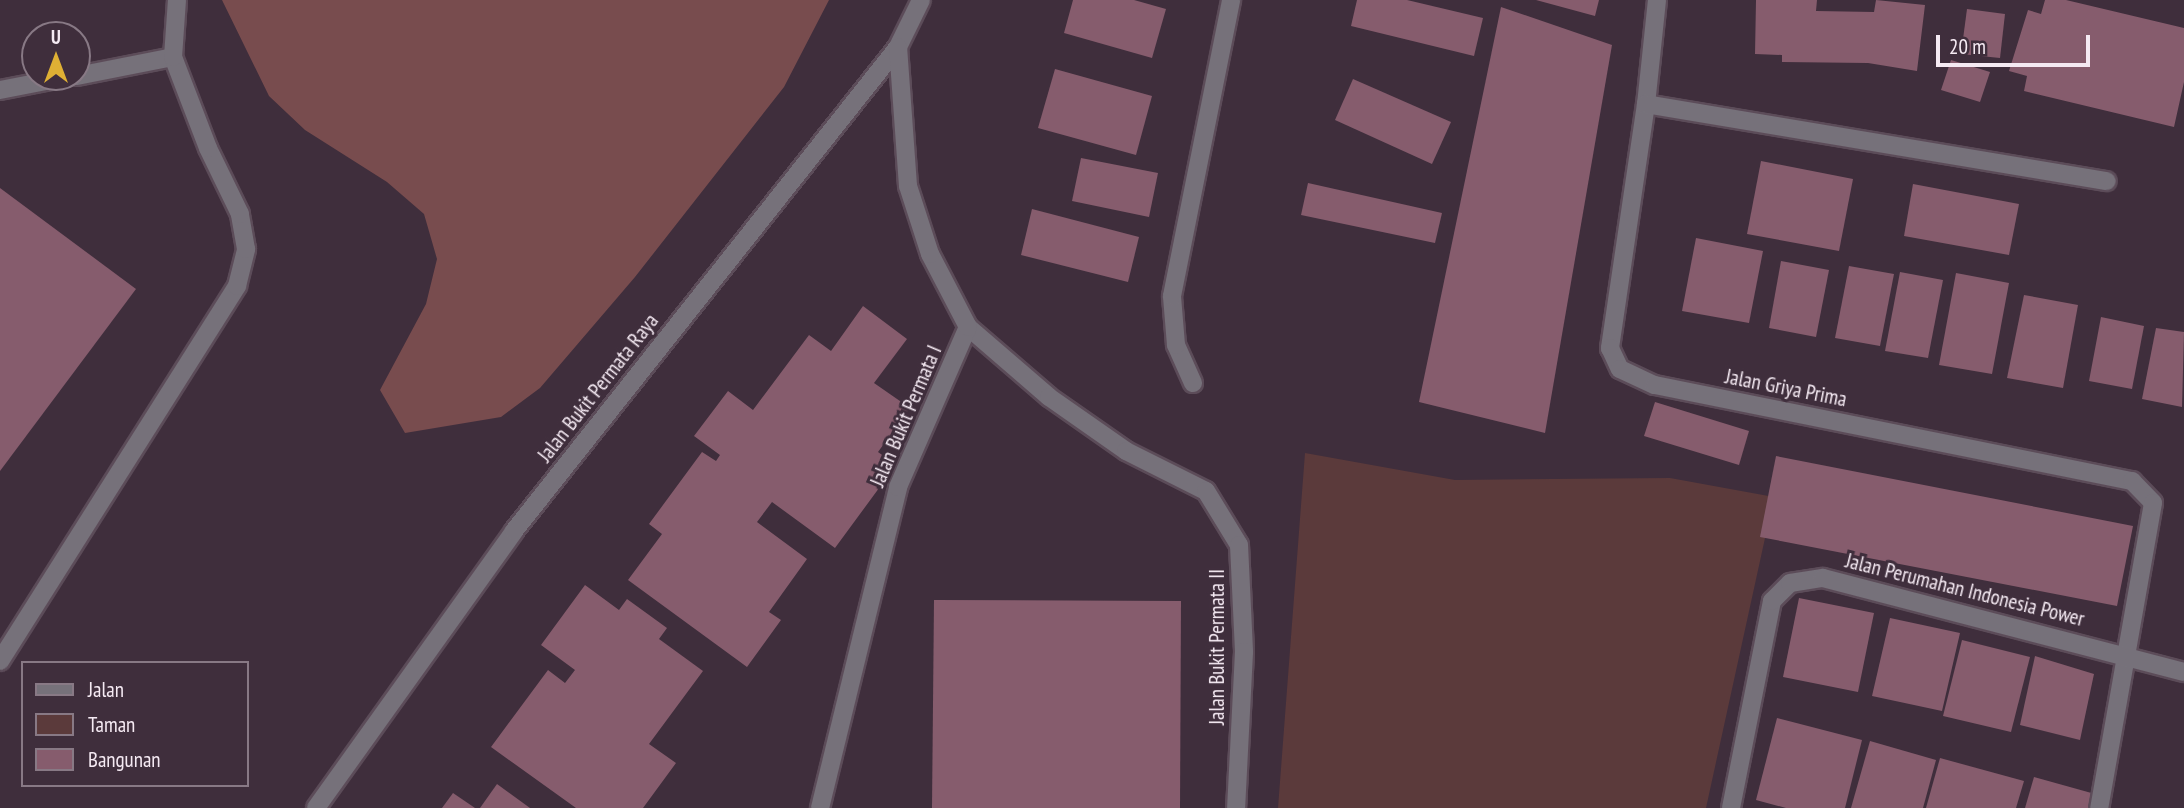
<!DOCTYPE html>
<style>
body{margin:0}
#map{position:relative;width:2184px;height:808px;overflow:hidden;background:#3f2e3c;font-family:"PT Sans Narrow",sans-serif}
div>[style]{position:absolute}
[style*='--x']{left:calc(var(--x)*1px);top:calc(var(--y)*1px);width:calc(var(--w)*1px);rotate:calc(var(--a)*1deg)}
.green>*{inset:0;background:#5b3a3b}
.forest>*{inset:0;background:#784c4e}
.building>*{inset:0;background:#865c6d}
.roads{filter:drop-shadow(2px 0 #5c4c59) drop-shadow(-2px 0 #5c4c59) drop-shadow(0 2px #5c4c59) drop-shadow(0 -2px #5c4c59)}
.street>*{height:18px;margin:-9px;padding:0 9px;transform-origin:9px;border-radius:9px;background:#76717a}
span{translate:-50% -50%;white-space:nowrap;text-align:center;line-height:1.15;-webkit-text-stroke:6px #3f2e3c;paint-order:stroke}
.street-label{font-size:21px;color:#f5eaf3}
.legend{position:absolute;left:21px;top:661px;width:228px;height:126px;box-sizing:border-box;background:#3f2e3c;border:2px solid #887985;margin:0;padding:9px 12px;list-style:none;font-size:21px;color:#f5eaf3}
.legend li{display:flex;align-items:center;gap:14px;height:35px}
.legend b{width:35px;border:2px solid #887985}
.north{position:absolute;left:21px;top:21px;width:70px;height:70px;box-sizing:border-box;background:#3f2e3c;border:2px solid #887985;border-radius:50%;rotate:0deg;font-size:19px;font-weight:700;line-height:28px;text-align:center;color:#f5eaf3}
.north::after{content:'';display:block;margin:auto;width:24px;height:32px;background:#dfb034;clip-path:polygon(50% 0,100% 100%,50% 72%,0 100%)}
.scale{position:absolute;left:1936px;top:35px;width:154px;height:32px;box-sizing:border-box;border:4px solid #f5eaf3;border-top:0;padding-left:9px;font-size:21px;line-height:24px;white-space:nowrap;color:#f5eaf3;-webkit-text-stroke:5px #3f2e3c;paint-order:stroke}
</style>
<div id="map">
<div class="green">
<i style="clip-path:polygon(1305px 453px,1455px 480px,1670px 478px,1774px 497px,1706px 808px,1278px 808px)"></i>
</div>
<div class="forest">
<i style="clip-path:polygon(222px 0,829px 0,784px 87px,635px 277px,540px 388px,501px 417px,405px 433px,380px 390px,426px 304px,437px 259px,424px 214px,387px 182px,305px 130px,269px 96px)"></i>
</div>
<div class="building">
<i style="clip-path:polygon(1073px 0,1134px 0,1166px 9px,1152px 58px,1064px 33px)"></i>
<i style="clip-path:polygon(1357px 0,1407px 0,1483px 18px,1474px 56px,1351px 26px)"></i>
<i style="clip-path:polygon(1536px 0,1599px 0,1595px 16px)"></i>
<i style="clip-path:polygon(1756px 0,1817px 0,1816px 11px,1874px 12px,1876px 0,1925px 5px,1917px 71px,1868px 63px,1782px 62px,1782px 55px,1755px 54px)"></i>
<i style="clip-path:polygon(2045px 0,2066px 0,2184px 28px,2184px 82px,2174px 127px,2024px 91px,2027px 76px,2009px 71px,2028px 10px,2041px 14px)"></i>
<i style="clip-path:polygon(1501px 7px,1612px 45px,1545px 433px,1419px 402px)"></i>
<i style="clip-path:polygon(1967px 9px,2005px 14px,2000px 58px,1961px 54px)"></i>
<i style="clip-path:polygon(1951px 60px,1990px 72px,1980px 102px,1941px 90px)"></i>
<i style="clip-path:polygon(1055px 69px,1152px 96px,1136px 155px,1038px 128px)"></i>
<i style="clip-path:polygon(1353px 79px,1451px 122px,1432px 164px,1335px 120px)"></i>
<i style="clip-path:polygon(1081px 158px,1158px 173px,1149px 217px,1072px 201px)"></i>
<i style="clip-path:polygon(1761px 161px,1853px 179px,1839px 251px,1747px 234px)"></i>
<i style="clip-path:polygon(1308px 183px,1442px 213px,1435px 243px,1301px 215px)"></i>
<i style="clip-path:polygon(1913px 184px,2019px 204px,2009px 255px,1904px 236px)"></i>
<i style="clip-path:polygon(0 188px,136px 289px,0 471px)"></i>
<i style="clip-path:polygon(1032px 209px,1139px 237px,1128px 282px,1021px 255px)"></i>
<i style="clip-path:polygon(1696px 238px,1763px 251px,1749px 323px,1682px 311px)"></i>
<i style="clip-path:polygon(1781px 261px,1829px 270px,1816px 337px,1769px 328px)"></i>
<i style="clip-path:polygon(1849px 266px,1894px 274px,1880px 346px,1835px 338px)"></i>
<i style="clip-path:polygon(1900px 272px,1943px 280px,1928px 358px,1885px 351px)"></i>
<i style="clip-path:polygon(1956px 273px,2009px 283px,1992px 374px,1939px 365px)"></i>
<i style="clip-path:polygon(2024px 295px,2078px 305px,2063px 388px,2007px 378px)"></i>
<i style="clip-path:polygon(863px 306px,907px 339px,874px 383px,910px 408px,878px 452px,896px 465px,835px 548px,772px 502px,757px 522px,807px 559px,769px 612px,781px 620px,747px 667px,628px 580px,662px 534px,649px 524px,702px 452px,716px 461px,720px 455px,694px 436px,728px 391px,753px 410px,809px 335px,831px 351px)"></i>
<i style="clip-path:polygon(2101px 317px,2144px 326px,2132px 389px,2089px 381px)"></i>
<i style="clip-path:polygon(2156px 328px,2184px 332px,2182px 407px,2142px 399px)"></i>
<i style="clip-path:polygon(1655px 402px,1749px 431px,1739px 465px,1644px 436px)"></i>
<i style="clip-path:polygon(1776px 456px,2133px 526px,2117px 606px,1760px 537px)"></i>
<i style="clip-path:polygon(585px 585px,619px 610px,627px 599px,667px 628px,659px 639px,703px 671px,649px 744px,676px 763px,643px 808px,576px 808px,491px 747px,548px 670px,565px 683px,575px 670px,541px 645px)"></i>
<i style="clip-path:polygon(1799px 598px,1874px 613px,1858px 692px,1783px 677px)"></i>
<i style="clip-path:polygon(934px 600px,1181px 601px,1180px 808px,932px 808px)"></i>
<i style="clip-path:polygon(1890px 618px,1960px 633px,1942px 711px,1872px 696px)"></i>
<i style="clip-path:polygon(1962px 640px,2030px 657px,2011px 732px,1943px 716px)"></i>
<i style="clip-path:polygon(2035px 656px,2094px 674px,2080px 740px,2020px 725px)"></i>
<i style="clip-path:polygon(1777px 718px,1862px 740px,1845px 808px,1786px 808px,1756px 800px)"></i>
<i style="clip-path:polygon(1870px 741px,1936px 760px,1923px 808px,1851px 808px)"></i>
<i style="clip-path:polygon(1940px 758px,2024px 781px,2016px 808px,1926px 808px)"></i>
<i style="clip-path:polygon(2034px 777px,2095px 794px,2091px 808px,2025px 808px)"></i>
<i style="clip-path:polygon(497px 784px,530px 808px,480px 808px)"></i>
<i style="clip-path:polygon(453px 793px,475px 808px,442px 808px)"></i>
</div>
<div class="roads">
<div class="street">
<i style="--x:1657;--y:0;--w:105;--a:96"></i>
<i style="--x:1646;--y:104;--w:247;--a:98.4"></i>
<i style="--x:1610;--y:348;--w:23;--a:65"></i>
<i style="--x:1620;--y:369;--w:38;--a:25"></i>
<i style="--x:1655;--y:385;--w:487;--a:11.4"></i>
<i style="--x:2132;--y:481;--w:30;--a:46"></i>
<i style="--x:2153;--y:503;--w:310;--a:100"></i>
<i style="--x:77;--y:76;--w:98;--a:-11.2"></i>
<i style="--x:0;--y:90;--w:68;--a:-11"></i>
<i style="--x:1646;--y:104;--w:467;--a:9.5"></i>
<i style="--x:968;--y:327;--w:107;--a:40.8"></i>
<i style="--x:1049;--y:397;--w:94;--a:35"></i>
<i style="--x:1126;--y:451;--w:89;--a:26.6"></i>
<i style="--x:1206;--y:491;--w:63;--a:58.6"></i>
<i style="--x:1239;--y:545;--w:107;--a:87.3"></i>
<i style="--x:1244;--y:652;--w:156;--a:92.9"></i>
<i style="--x:1193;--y:383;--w:42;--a:-114.1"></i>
<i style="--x:1176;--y:345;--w:49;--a:-94.7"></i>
<i style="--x:1172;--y:296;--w:302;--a:-78.7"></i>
<i style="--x:0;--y:661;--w:444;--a:-57.7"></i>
<i style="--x:237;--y:286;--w:38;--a:-76"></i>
<i style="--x:246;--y:249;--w:36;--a:-100"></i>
<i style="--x:240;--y:214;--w:73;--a:-115.9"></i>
<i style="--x:208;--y:148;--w:97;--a:-111"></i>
<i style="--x:173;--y:57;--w:57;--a:-86"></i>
<i style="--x:316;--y:808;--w:340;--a:-54.4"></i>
<i style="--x:514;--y:531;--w:618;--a:-51.57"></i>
<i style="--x:898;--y:47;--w:52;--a:-63.9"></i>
<i style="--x:820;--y:808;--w:330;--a:-76.3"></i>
<i style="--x:898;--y:487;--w:175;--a:-66.4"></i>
<i style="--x:968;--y:327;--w:82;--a:-117.5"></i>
<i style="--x:930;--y:254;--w:71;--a:-107.9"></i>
<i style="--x:908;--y:186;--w:139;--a:-94.1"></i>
<i style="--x:1731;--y:808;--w:211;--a:-78.8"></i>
<i style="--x:1772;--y:601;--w:25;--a:-45"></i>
<i style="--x:1790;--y:583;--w:33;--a:-9"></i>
<i style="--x:1823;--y:578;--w:373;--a:14.6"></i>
</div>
</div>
<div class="street-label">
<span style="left:598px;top:388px;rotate:-52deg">Jalan Bukit Permata Raya</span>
<span style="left:1786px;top:388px;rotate:11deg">Jalan Griya Prima</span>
<span style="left:906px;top:416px;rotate:-67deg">Jalan Bukit Permata I</span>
<span style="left:1965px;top:590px;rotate:14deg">Jalan Perumahan Indonesia Power</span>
<span style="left:1217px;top:647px;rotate:-90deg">Jalan Bukit Permata II</span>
</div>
<ul class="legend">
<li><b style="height:9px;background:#76717a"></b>Jalan</li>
<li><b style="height:19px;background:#5b3a3b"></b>Taman</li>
<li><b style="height:19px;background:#865c6d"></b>Bangunan</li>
</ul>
<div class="north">U</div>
<div class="scale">20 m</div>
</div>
